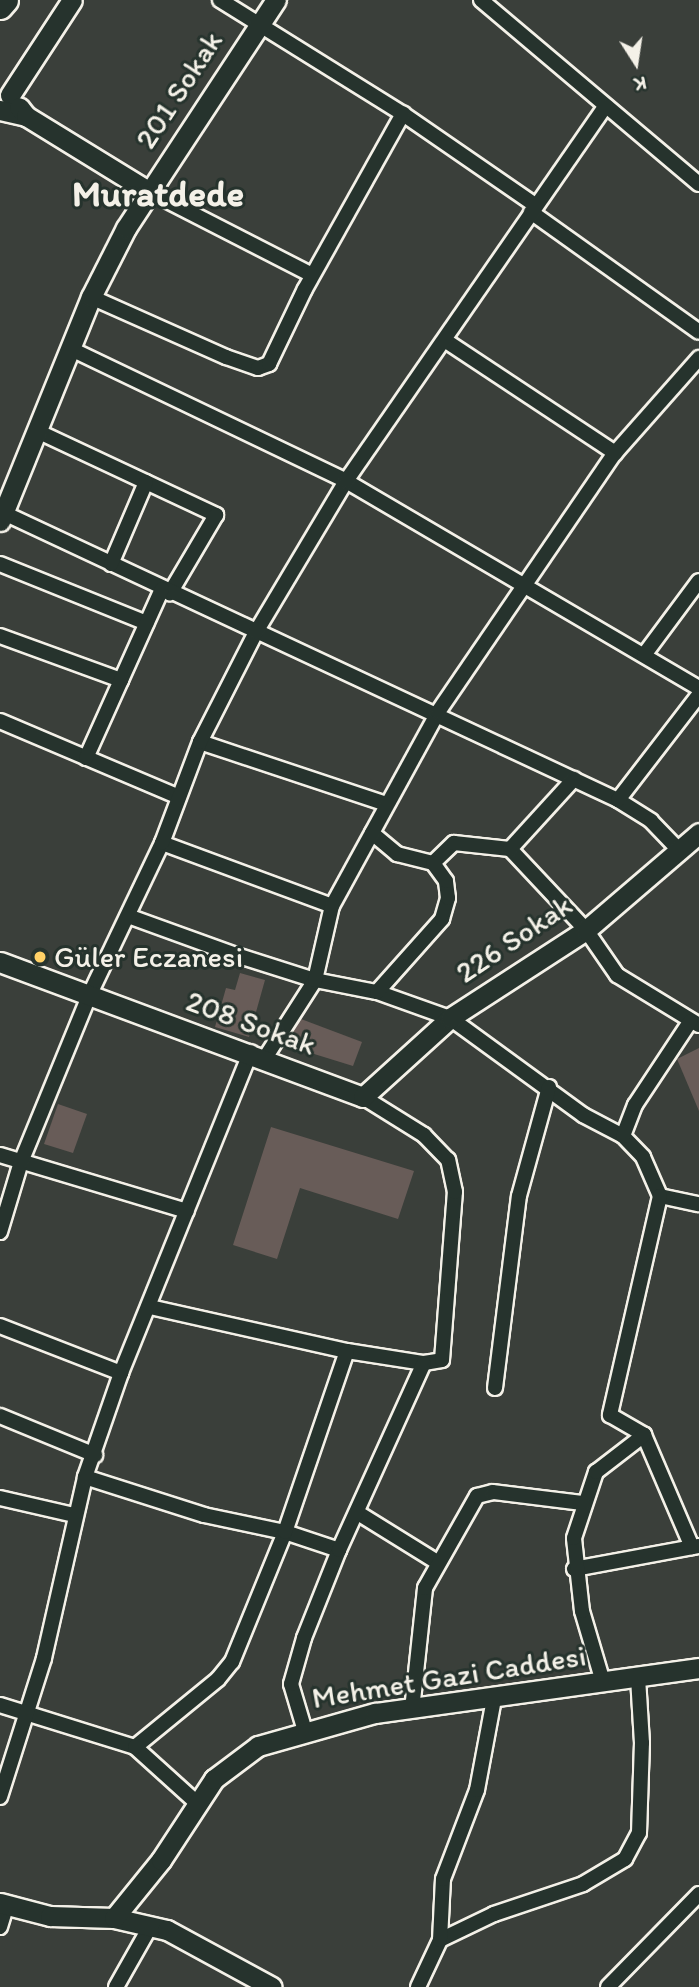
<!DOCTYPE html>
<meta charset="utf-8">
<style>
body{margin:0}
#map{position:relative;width:699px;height:1987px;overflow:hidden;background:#3a3f3a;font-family:Itim,sans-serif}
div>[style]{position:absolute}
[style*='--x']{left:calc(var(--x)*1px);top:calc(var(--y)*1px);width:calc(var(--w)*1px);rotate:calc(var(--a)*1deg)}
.building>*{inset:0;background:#685c58}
.roads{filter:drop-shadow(2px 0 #f4f1e8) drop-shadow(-2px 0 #f4f1e8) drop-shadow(0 2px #f4f1e8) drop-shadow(0 -2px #f4f1e8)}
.minor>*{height:14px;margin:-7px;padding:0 7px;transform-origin:7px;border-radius:7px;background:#26332d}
.tertiary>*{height:19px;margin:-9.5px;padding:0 9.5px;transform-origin:9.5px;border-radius:9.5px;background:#26332d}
.primary>*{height:23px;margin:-11.5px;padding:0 11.5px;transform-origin:11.5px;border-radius:11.5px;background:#26332d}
.dots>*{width:19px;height:19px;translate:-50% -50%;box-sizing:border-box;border:4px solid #26332d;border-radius:50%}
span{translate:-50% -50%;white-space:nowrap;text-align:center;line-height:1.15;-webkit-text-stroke:6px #26332d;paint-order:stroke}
.street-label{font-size:30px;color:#f4f1e8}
.poi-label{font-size:30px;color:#f4f1e8}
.left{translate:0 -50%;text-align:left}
.district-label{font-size:37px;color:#f4f1e8;font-weight:700}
.north{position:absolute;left:601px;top:28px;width:70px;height:70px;-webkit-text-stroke:5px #26332d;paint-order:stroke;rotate:168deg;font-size:19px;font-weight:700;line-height:28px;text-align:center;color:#f4f1e8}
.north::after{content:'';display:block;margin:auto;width:24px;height:32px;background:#f4f1e8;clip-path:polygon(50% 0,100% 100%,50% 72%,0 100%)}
</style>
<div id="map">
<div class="building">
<i style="clip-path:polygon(240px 973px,265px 980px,249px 1037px,215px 1027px,226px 988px,235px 990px)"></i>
<i style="clip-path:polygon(301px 1019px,362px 1042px,353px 1066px,285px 1045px)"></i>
<i style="clip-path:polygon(699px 1048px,699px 1111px,677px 1059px)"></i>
<i style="clip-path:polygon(58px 1104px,87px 1114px,73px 1153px,44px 1144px)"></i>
<i style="clip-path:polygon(271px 1127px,414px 1171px,398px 1219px,300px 1188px,277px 1259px,233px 1245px)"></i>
</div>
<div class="roads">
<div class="minor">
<i style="--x:220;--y:0;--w:216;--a:31.9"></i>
<i style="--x:403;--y:114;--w:160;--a:34.6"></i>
<i style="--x:481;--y:0;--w:285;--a:40.2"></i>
<i style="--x:148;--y:191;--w:184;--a:27.1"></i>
<i style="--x:531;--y:212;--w:206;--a:35.5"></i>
<i style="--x:91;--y:297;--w:148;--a:24"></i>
<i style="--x:226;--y:357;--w:34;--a:19"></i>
<i style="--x:258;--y:368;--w:12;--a:-20"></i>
<i style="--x:269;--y:364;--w:83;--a:-64.4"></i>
<i style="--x:305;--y:289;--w:201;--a:-60.8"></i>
<i style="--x:446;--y:341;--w:203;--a:33.5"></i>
<i style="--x:69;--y:348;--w:307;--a:25.6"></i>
<i style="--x:346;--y:481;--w:409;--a:30.4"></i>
<i style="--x:37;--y:431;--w:198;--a:25.1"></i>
<i style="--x:216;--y:515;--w:91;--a:120.5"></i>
<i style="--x:6;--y:514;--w:676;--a:25.05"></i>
<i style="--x:618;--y:800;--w:39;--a:32"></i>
<i style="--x:651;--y:821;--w:39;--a:46"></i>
<i style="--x:0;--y:564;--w:158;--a:21.9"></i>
<i style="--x:111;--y:564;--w:89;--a:-66.9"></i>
<i style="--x:0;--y:636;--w:129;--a:20"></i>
<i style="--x:644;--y:655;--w:92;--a:-53.4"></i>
<i style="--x:0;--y:721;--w:194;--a:23"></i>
<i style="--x:200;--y:742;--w:196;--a:18.4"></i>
<i style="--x:86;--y:758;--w:185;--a:-65.8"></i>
<i style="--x:618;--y:800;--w:133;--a:-52.4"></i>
<i style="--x:372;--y:833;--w:33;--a:40"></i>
<i style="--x:397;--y:854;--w:37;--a:14"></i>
<i style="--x:433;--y:863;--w:29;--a:-44"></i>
<i style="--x:454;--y:843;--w:56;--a:6.1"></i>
<i style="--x:510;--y:849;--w:111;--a:46.8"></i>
<i style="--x:586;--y:930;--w:55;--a:55.4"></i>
<i style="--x:617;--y:975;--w:96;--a:31.4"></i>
<i style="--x:162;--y:843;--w:181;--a:20.3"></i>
<i style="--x:510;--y:849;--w:95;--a:-47.6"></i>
<i style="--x:128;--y:916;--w:115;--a:19.9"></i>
<i style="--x:236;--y:955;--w:83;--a:17.6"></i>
<i style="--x:315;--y:980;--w:63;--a:11"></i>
<i style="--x:377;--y:992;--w:77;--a:19.6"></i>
<i style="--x:450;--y:1018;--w:165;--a:36.1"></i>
<i style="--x:583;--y:1115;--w:45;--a:27.7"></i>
<i style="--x:623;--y:1136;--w:29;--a:46"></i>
<i style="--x:643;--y:1157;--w:43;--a:66.4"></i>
<i style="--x:660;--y:1196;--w:40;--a:12"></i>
<i style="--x:377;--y:992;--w:98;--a:-48.3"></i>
<i style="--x:442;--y:919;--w:22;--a:-74"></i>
<i style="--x:448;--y:898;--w:17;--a:-97"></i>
<i style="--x:446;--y:881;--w:22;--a:-126"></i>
<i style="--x:265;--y:1058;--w:93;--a:-57.3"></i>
<i style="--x:315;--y:980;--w:76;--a:-77.1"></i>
<i style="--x:332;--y:906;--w:221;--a:-61.3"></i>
<i style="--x:438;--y:712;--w:314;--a:-55.7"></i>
<i style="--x:615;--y:453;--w:127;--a:-48.5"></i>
<i style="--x:623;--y:1136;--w:33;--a:-69"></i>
<i style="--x:635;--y:1105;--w:100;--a:-56.5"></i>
<i style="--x:0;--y:1155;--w:195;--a:16.7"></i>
<i style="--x:660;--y:1196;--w:225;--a:102.9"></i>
<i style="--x:610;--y:1415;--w:39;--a:30"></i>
<i style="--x:644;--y:1435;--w:122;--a:66.8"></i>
<i style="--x:0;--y:1232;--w:73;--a:-73.3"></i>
<i style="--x:21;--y:1162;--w:179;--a:-67.7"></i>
<i style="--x:89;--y:996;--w:170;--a:-64.5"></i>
<i style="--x:162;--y:843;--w:108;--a:-69.4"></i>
<i style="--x:200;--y:742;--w:123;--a:-63"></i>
<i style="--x:256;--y:632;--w:176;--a:-59.2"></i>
<i style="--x:346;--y:481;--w:456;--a:-55.3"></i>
<i style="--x:150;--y:1307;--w:202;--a:12.6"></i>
<i style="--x:347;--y:1351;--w:78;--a:8.9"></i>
<i style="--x:424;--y:1363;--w:18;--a:-9"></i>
<i style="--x:442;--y:1360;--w:169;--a:-85.6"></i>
<i style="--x:455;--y:1192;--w:33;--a:-102"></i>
<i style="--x:448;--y:1160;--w:35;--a:-134"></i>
<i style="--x:424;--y:1135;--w:72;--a:-148.1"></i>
<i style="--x:0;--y:1326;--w:130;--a:21.2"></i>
<i style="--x:495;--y:1388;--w:193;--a:-82.9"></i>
<i style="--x:519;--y:1196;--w:113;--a:-74.6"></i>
<i style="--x:0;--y:1416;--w:103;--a:22.3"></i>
<i style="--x:85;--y:1477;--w:125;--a:17.7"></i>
<i style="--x:204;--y:1515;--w:83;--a:11.9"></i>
<i style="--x:285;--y:1532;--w:57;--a:18.4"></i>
<i style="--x:0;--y:1498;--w:76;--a:12.9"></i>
<i style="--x:358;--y:1513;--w:93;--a:31.8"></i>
<i style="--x:574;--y:1569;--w:126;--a:-10.5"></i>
<i style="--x:603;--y:1682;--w:74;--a:-106.5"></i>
<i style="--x:582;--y:1611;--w:73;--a:-96.3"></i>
<i style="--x:574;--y:1538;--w:70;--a:-71.6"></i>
<i style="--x:596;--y:1472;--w:61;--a:-37.6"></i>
<i style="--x:0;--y:1705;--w:141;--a:17.3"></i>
<i style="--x:135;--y:1747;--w:85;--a:42.1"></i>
<i style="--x:412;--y:1710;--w:123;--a:-83.9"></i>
<i style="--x:425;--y:1588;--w:106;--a:-60.5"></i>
<i style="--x:477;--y:1496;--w:16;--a:-14"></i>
<i style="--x:493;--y:1492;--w:91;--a:7"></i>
<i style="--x:305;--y:1731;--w:49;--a:-106.6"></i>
<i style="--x:291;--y:1684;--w:48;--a:-74.2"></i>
<i style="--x:304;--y:1638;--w:95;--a:-68.3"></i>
<i style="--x:339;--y:1550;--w:205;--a:-65.6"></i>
<i style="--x:135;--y:1747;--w:107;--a:-39.3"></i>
<i style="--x:218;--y:1679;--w:22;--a:-51"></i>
<i style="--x:232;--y:1662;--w:140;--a:-67.8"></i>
<i style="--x:285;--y:1532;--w:191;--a:-71.1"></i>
<i style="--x:0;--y:1797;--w:146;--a:-72.4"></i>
<i style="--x:44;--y:1658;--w:186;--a:-77.2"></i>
<i style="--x:85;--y:1477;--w:110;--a:-70.9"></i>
<i style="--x:121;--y:1373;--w:346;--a:-68"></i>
<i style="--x:0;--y:1927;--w:24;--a:-73"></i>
<i style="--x:440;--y:1940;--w:60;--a:-25.7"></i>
<i style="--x:494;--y:1914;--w:94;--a:-18.6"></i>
<i style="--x:583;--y:1884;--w:49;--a:-30.8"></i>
<i style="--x:625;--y:1859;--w:30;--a:-62"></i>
<i style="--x:639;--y:1833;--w:90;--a:-88.1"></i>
<i style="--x:642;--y:1743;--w:66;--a:-93.5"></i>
<i style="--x:116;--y:1987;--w:69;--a:-60.5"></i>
<i style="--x:418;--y:1987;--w:52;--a:-64.9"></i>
<i style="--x:440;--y:1940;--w:61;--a:-87.2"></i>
<i style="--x:443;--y:1879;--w:95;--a:-69.1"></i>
<i style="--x:477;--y:1790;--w:93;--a:-79.4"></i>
<i style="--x:608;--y:1987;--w:130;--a:-45.6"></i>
</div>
<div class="tertiary">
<i style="--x:10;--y:95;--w:113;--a:-56.9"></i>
<i style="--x:0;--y:110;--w:27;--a:13"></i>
<i style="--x:26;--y:116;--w:11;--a:-128"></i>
<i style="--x:26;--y:116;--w:143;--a:31.6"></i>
<i style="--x:0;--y:521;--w:242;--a:-67.9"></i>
<i style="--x:91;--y:297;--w:77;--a:-63.1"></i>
<i style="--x:126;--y:228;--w:273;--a:-56.7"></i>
<i style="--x:0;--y:962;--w:387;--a:20.4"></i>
<i style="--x:363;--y:1097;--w:118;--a:-42.2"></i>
<i style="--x:450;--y:1018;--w:162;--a:-32.9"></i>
<i style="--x:586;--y:930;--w:149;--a:-40.6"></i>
<i style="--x:0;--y:1903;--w:52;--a:14.6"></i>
<i style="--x:50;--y:1916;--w:64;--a:1.8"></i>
<i style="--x:114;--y:1918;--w:54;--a:12.8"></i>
<i style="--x:167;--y:1930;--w:119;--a:28.5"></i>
<i style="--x:114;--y:1918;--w:75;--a:-51"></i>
<i style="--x:161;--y:1860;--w:97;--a:-56.8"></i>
<i style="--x:214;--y:1779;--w:55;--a:-36.9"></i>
<i style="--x:258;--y:1746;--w:122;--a:-15.8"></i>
<i style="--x:375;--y:1713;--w:327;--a:-7.9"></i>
</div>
<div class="primary">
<i style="--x:0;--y:7;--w:9;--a:-49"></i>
</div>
</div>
<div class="dots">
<i style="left:40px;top:957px;background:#ffd166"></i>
</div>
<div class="street-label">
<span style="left:179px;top:90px;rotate:-57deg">201 Sokak</span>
<span style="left:514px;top:939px;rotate:-34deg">226 Sokak</span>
<span style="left:251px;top:1023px;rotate:20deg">208 Sokak</span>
<span style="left:449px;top:1677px;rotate:-9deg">Mehmet Gazi Caddesi</span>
</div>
<div class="poi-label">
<span class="left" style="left:54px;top:957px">Güler Eczanesi</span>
</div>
<div class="district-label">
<span style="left:158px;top:193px">Muratdede</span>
</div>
<div class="north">K</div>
</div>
